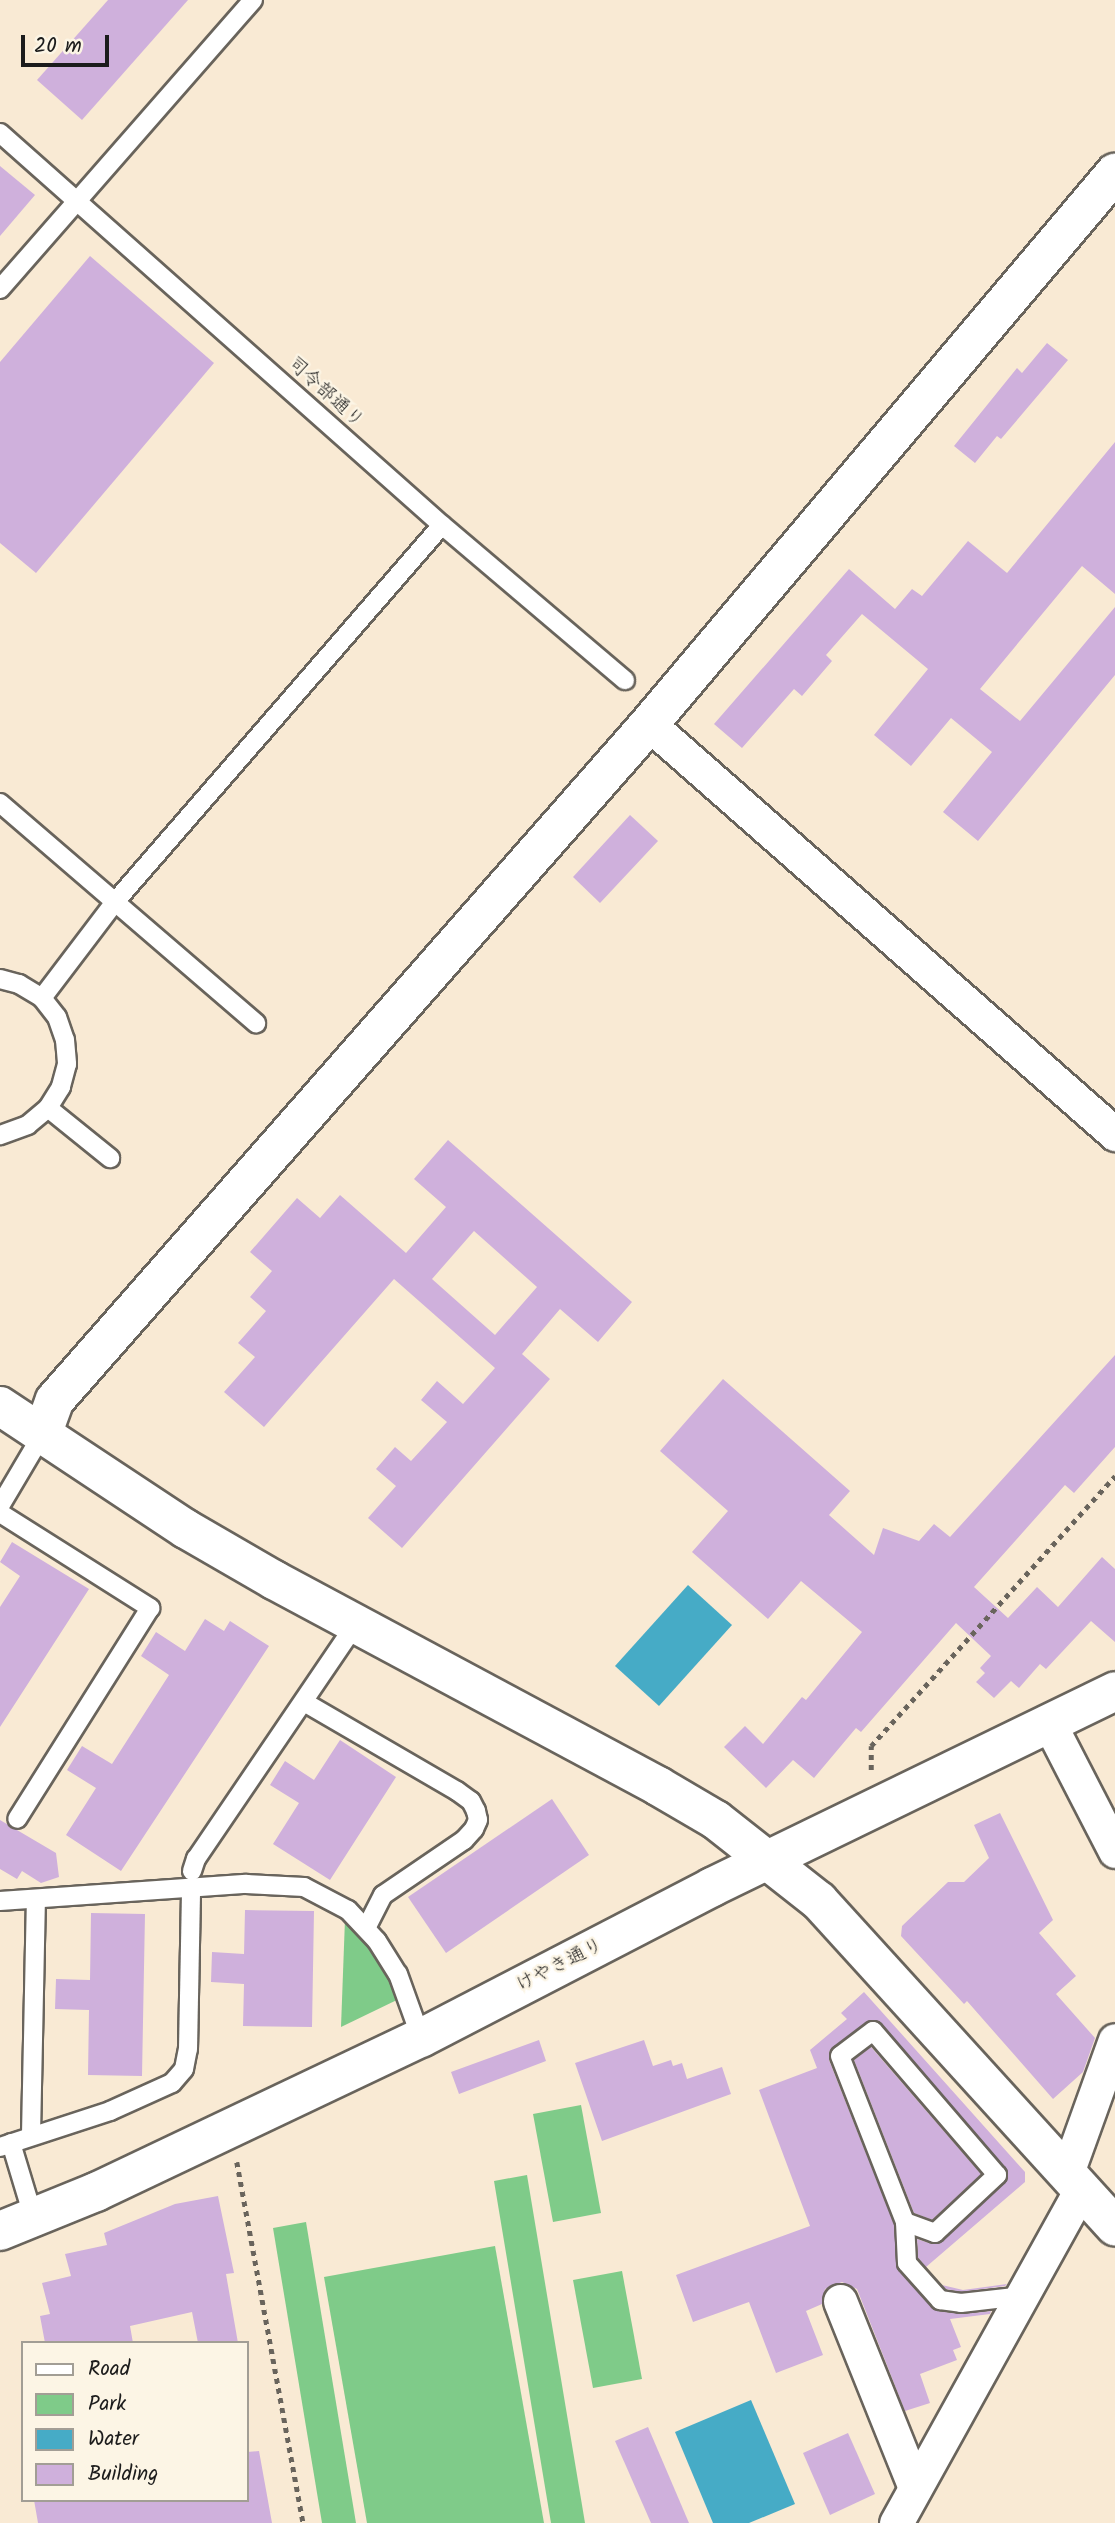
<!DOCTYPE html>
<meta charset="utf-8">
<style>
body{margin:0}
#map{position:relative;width:1115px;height:2523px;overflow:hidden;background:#f9ead4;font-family:Kalam,"Klee One",sans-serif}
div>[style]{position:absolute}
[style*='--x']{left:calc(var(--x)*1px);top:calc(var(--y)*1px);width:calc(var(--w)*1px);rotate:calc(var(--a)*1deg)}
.green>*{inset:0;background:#7fcb89}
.water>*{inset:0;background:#46abc6}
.building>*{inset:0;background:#cfb0dc}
.path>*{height:4.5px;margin-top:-2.25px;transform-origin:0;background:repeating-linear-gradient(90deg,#69645c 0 5px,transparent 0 10px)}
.roads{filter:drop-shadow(2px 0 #69645c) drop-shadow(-2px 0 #69645c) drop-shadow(0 2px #69645c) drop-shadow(0 -2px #69645c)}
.service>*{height:18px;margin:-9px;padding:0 9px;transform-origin:9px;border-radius:9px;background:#fff}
.minor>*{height:33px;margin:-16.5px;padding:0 16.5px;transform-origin:16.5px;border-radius:16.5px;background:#fff}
.tertiary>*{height:38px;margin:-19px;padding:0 19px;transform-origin:19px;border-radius:19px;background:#fff}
span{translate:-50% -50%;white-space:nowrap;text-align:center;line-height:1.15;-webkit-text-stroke:5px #fcf5e5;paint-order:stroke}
.street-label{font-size:19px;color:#1c1c1c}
.legend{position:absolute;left:21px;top:2341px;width:228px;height:161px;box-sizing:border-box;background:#fcf5e5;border:2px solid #a29e95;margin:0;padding:9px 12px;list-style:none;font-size:21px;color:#1c1c1c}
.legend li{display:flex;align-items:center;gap:14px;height:35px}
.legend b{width:35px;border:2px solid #a29e95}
.scale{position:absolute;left:21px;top:35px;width:88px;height:32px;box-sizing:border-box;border:4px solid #1c1c1c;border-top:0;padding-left:9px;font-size:21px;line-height:24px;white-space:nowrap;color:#1c1c1c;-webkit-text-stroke:5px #fcf5e5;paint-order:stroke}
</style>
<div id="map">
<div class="green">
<i style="clip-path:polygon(345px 1919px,372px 1947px,401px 1998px,341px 2027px)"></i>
<i style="clip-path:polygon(581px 2105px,601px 2213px,553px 2222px,533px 2114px)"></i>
<i style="clip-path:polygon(527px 2175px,585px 2523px,551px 2523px,494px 2181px)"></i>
<i style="clip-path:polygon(306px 2222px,356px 2523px,322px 2523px,273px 2228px)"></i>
<i style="clip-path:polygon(495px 2246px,544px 2523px,367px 2523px,324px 2277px)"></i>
<i style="clip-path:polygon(622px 2271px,642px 2379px,593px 2388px,573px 2280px)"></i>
</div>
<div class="water">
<i style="clip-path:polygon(688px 1585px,732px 1625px,659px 1706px,615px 1666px)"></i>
<i style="clip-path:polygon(751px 2400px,795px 2504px,749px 2523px,713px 2523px,675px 2432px)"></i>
</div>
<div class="building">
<i style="clip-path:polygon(108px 0,188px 0,82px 120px,37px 80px)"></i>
<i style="clip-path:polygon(0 166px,35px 195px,0 236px)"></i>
<i style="clip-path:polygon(90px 256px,214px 363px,36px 573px,0 543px,0 362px)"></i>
<i style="clip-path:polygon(1047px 343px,1068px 360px,1001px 439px,997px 436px,975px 463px,954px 446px,1017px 368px,1022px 373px)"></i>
<i style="clip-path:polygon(1115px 442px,1115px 594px,1082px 566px,980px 689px,1020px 721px,1115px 607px,1115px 675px,978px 841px,943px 812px,992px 752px,951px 718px,911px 766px,874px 735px,928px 669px,862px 614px,826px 655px,832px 661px,802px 696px,794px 689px,742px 748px,714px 724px,849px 569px,895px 609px,912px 589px,922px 596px,968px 541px,1007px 573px)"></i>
<i style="clip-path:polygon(630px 815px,658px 841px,600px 903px,573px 877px)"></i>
<i style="clip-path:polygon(evenodd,448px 1140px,632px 1302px,598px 1342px,560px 1309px,522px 1354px,550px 1379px,402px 1548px,368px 1518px,396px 1486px,376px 1469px,395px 1447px,411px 1461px,447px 1422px,421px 1400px,437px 1381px,463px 1404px,495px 1368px,394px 1279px,264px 1427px,224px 1392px,255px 1357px,238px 1343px,266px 1311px,250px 1297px,272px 1271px,250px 1252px,297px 1198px,320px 1218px,340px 1195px,406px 1253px,446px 1207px,414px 1179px,448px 1140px,474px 1231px,537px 1287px,495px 1335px,432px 1279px,474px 1231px)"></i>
<i style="clip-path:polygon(1115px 1355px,1115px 1447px,1074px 1493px,1065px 1485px,974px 1587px,1008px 1618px,1037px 1587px,1058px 1607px,1102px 1557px,1115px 1569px,1115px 1642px,1091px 1621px,1046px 1669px,1040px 1664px,1019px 1688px,1011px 1681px,994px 1698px,976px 1682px,985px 1673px,980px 1668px,991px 1656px,956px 1623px,861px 1732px,856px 1728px,814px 1778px,793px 1760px,766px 1788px,724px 1747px,745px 1726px,763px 1744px,802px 1697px,806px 1700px,862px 1632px,801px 1581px,768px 1619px,692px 1552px,728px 1511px,660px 1451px,723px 1379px,850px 1491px,829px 1515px,874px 1555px,883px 1528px,919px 1541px,934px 1524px,950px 1537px)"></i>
<i style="clip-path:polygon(12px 1542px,89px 1589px,0 1727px,0 1607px,20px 1576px,0 1562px)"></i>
<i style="clip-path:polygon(205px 1619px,224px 1631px,230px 1621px,269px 1646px,121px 1871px,66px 1835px,96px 1788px,67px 1770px,82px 1746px,112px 1764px,169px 1675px,141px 1656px,156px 1632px,185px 1651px)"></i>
<i style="clip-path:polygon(340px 1740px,396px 1777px,330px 1880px,273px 1844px,299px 1803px,270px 1785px,285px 1761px,314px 1780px)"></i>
<i style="clip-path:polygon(552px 1799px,589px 1855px,446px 1953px,408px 1897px)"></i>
<i style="clip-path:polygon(1000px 1813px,1053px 1920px,1039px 1933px,1076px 1976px,1056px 1994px,1095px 2038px,1083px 2072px,1053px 2099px,967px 2001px,964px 2004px,901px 1936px,902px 1926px,948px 1882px,964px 1882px,989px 1858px,974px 1825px)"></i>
<i style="clip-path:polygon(0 1820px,56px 1853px,59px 1877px,41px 1883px,22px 1871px,17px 1879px,0 1869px)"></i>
<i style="clip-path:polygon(245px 1910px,314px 1911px,312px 2027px,243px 2026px,244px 1984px,211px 1982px,212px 1952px,244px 1954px)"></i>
<i style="clip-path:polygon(91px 1913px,145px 1914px,142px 2076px,88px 2075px,89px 2010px,55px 2009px,56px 1979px,90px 1980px)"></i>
<i style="clip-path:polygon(864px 1992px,1025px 2172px,1025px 2182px,926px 2267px,918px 2258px,917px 2239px,932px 2244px,943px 2241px,1005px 2183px,1008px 2172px,878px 2021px,866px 2022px,829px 2052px,829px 2060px,894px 2224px,899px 2271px,938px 2311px,962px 2314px,991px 2311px,990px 2314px,950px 2319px,961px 2347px,953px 2350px,957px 2360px,920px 2374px,930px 2403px,905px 2411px,857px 2289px,842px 2282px,825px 2289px,822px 2304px,806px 2311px,823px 2355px,776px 2373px,749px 2302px,693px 2322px,676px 2275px,810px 2226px,759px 2090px,817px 2068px,810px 2050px,847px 2019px,841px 2013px)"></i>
<i style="clip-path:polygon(539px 2040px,546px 2061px,459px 2094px,451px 2072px)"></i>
<i style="clip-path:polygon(644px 2040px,653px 2066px,671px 2060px,673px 2066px,682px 2063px,687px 2079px,722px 2067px,731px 2094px,602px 2141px,575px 2063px)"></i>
<i style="clip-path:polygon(871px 2047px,981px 2174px,932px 2220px,914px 2213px,854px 2060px)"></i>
<i style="clip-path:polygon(218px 2196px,234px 2273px,226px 2274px,238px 2343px,198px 2343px,192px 2312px,130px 2326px,133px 2343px,45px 2343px,40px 2316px,50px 2314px,42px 2283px,71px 2276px,65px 2254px,107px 2245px,104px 2233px,175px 2204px)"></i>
<i style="clip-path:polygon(1007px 2284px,1005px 2286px,961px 2292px,946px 2289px,942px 2285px,963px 2290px)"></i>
<i style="clip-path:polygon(648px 2427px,689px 2523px,651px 2523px,615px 2441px)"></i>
<i style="clip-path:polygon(848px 2433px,875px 2494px,830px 2515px,803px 2453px)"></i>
<i style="clip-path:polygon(259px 2451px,272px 2523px,38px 2523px,34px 2500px,247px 2500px,247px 2452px)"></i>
</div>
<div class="path">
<i style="--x:871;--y:1770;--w:24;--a:-90"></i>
<i style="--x:871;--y:1746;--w:364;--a:-47.9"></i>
<i style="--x:237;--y:2162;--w:367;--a:79.6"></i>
</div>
<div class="roads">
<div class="service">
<i style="--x:0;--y:133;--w:591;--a:41.57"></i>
<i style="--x:442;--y:525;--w:240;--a:40.3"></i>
<i style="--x:0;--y:289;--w:384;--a:-48.8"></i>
<i style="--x:0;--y:803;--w:338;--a:40.7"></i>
<i style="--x:0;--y:979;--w:20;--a:15"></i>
<i style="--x:19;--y:984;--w:27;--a:31"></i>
<i style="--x:42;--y:998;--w:24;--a:52"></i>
<i style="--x:57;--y:1017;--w:24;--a:71"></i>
<i style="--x:65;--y:1040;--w:24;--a:85"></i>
<i style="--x:67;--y:1064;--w:24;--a:105"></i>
<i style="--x:61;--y:1087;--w:25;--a:122"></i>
<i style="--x:48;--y:1108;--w:26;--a:140"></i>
<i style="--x:28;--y:1125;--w:30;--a:160"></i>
<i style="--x:42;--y:998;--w:119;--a:-52.8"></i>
<i style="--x:114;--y:903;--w:500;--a:-49.05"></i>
<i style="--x:48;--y:1108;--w:80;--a:38.9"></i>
<i style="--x:0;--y:1506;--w:82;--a:-59.4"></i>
<i style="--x:0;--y:1513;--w:178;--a:32.3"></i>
<i style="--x:150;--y:1608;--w:249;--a:122.2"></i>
<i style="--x:304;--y:1702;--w:177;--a:30.2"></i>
<i style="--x:457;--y:1791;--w:17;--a:36"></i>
<i style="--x:471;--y:1801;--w:11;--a:63"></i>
<i style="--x:476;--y:1811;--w:9;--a:77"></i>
<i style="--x:478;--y:1820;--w:10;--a:114"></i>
<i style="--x:474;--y:1829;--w:15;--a:132"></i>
<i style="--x:464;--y:1840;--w:98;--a:145.8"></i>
<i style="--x:383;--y:1895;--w:37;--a:117"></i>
<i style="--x:192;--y:1871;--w:13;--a:-72"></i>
<i style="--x:196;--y:1859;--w:284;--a:-55.8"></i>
<i style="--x:0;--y:1901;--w:247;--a:-4"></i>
<i style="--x:246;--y:1884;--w:58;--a:3"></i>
<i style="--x:304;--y:1887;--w:50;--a:27.6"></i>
<i style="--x:348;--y:1910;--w:42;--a:46.9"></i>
<i style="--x:377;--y:1941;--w:39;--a:58"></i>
<i style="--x:398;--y:1974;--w:68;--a:70.2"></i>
<i style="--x:31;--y:2135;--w:236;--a:-88.8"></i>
<i style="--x:11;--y:2143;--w:79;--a:73.2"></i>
<i style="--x:0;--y:2147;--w:116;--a:-18.1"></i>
<i style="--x:110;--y:2111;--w:68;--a:-24.3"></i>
<i style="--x:172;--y:2083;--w:18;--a:-49"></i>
<i style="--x:184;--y:2069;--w:20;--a:-79"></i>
<i style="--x:188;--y:2049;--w:161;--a:-88.9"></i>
<i style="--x:905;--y:2222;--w:32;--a:20"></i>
<i style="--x:935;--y:2233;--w:85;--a:-43.1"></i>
<i style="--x:997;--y:2175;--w:190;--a:-130.7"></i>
<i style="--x:873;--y:2031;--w:41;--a:142.9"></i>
<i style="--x:840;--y:2056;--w:178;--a:68.6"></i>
<i style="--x:905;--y:2222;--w:41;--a:87.2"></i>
<i style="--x:907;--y:2263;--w:50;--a:48.3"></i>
<i style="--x:940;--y:2300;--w:21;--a:8"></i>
<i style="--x:961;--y:2303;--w:61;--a:-6.5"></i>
</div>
<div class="minor">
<i style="--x:649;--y:724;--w:621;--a:41.34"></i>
<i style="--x:1049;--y:1723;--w:144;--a:62.7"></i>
<i style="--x:1067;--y:2173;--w:141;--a:-70.2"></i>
<i style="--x:840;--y:2301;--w:201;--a:68.1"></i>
<i style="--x:896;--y:2523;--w:382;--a:-61"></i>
</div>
<div class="tertiary">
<i style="--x:0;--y:1406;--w:223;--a:33.5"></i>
<i style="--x:186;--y:1529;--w:102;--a:30.1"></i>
<i style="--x:274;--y:1580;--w:436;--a:28.2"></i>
<i style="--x:658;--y:1786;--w:67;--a:30.4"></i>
<i style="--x:716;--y:1820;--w:131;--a:38.2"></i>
<i style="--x:819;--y:1901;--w:440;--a:47.7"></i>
<i style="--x:42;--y:1435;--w:37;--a:-70"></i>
<i style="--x:55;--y:1400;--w:900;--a:-48.69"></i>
<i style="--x:649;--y:724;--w:722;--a:-49.78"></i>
<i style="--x:0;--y:2231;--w:104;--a:-22.1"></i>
<i style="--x:96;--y:2192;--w:360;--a:-25.4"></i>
<i style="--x:421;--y:2038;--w:328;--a:-27.4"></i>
<i style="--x:712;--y:1887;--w:448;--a:-25.9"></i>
</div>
</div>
<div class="street-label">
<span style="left:325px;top:393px;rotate:42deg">司令部通り</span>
<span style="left:560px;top:1966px;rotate:-27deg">けやき通り</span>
</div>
<ul class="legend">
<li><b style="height:9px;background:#fff"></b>Road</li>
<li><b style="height:19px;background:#7fcb89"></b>Park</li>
<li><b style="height:19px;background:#46abc6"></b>Water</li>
<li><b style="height:19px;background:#cfb0dc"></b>Building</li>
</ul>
<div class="scale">20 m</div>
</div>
